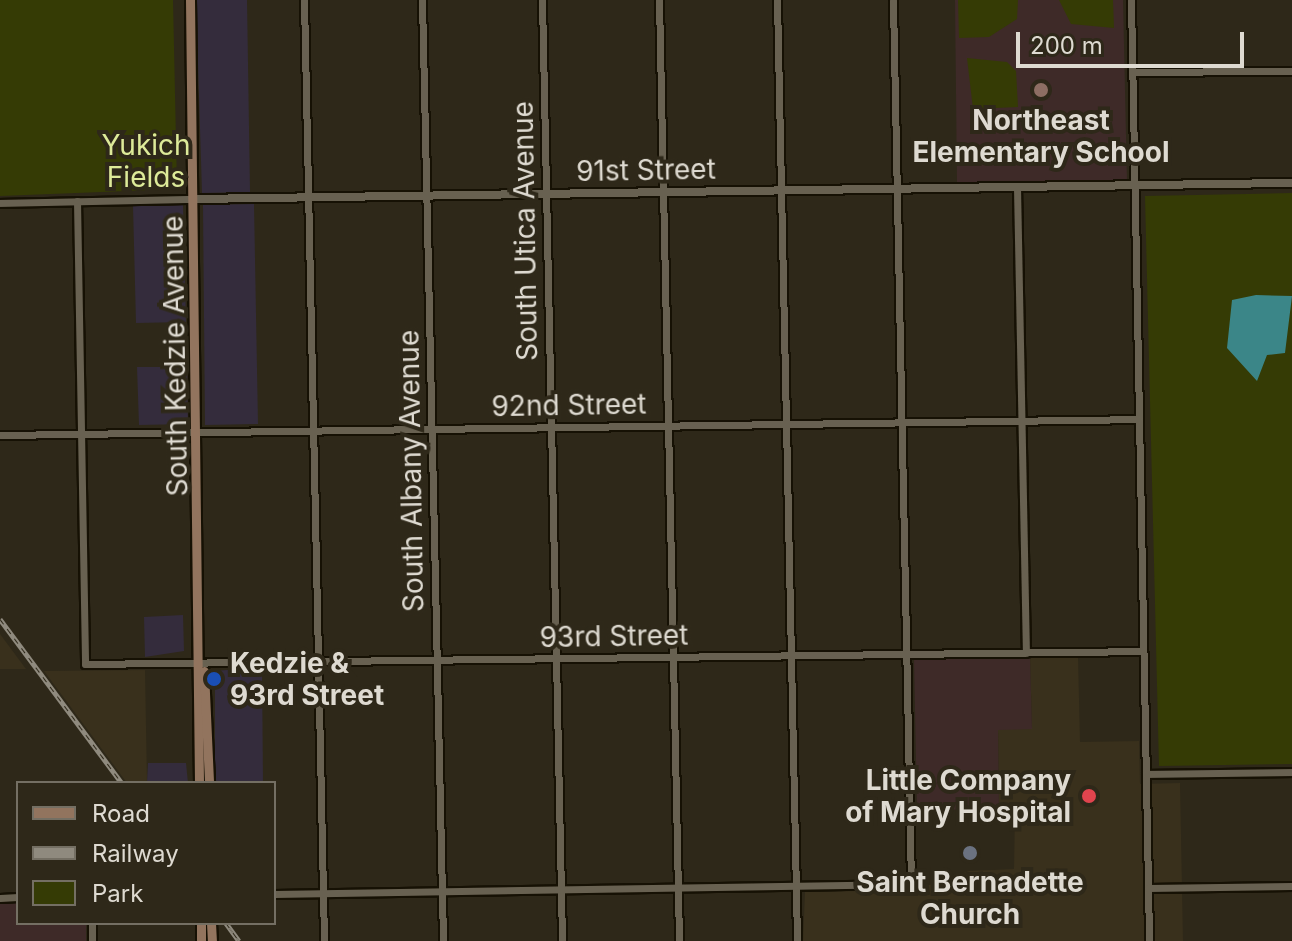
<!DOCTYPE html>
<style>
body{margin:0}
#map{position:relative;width:1292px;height:941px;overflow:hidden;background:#2e2819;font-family:Inter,sans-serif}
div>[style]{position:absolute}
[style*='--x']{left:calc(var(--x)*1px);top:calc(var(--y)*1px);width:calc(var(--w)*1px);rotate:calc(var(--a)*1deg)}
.commercial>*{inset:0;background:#342c3c}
.built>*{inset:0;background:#39301c}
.education>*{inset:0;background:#3e2a28}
.green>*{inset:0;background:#353b05}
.water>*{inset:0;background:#3b8688}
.roads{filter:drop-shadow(2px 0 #161104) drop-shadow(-2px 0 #161104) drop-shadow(0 2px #161104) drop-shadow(0 -2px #161104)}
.minor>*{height:7px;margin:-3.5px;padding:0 3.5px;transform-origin:3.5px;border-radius:3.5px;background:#686151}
.tertiary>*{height:8px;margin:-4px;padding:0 4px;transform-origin:4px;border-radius:4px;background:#686151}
.secondary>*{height:9px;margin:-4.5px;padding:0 4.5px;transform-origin:4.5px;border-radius:4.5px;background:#92745e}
.rail>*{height:5px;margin-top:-2.5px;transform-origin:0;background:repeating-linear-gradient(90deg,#2e2819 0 6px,#8f8a7e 0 12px);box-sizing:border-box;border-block:2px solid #8f8a7e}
.dots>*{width:22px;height:22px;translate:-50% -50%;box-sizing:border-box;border:4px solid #2e2819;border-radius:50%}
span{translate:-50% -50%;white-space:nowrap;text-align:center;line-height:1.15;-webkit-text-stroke:8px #2e2819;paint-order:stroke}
.poi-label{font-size:28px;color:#dedad1;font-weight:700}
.left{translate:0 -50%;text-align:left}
.right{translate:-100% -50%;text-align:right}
.park-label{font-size:28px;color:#ddea99}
.street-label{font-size:28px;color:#dedad1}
.legend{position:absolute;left:16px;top:781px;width:260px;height:144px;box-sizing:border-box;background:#2e2819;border:2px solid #746f63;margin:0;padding:10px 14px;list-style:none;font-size:24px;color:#dedad1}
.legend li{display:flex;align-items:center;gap:16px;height:40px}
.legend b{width:40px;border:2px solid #746f63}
.scale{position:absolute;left:1016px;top:32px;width:228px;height:36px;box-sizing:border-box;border:4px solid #dedad1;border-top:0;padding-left:10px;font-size:24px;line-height:28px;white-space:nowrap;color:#dedad1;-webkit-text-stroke:6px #2e2819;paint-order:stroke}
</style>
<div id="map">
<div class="commercial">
<i style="clip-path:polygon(196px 0,247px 0,250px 192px,202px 193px)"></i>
<i style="clip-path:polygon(254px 204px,258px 424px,205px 425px,203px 205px)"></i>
<i style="clip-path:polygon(183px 205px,186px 322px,136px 323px,133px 206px)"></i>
<i style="clip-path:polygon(137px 367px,187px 367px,188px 424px,139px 425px)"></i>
<i style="clip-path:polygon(183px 615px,184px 651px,145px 657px,144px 617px)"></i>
<i style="clip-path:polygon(262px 667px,263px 783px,215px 783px,215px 671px)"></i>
<i style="clip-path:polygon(148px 763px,186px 763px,188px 783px,147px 783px)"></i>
</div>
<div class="built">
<i style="clip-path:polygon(0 634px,26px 669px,0 669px)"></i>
<i style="clip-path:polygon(1078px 656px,1080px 742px,1139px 741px,1140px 784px,1180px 783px,1183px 941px,803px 941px,805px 892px,915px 890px,969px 871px,1014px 869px,1015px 809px,999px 809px,998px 729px,1032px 728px,1030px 657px)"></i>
<i style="clip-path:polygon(145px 670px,147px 783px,127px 783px,44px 671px)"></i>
</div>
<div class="education">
<i style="clip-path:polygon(955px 0,1123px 0,1127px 181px,957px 183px)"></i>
<i style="clip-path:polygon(1030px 657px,1032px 729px,998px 730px,999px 809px,917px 810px,914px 659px)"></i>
<i style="clip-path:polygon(18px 903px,18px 923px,86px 923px,86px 941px,0 941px,0 904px)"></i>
</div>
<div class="green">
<i style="clip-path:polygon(0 0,173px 0,177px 189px,0 196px)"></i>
<i style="clip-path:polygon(958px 0,1018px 0,1017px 19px,989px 37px,959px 38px)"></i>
<i style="clip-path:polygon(1059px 0,1113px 0,1114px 28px,1071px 24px)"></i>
<i style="clip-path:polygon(967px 58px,1007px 62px,1016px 71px,1018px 107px,973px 109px)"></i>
<i style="clip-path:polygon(1292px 193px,1292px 764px,1159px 766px,1145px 196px)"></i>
</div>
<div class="water">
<i style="clip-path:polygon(1256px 295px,1292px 296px,1285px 353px,1267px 355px,1257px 381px,1227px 348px,1232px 300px)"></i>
</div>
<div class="roads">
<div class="minor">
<i style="--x:304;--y:0;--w:941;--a:88.78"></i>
<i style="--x:422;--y:0;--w:941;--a:88.72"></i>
<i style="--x:542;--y:0;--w:941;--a:88.78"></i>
<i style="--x:659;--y:0;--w:941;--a:88.78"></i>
<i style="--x:777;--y:0;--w:941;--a:88.78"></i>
<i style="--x:1131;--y:0;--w:941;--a:88.9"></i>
<i style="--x:1132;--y:72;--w:160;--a:-0.4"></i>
<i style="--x:1017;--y:187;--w:466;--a:88.9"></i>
<i style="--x:77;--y:201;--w:463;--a:89"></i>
<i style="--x:85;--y:664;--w:1058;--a:-0.7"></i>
<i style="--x:0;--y:203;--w:195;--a:-1.2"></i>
<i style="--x:0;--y:435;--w:1139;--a:-0.8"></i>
<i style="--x:1146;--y:774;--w:146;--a:-0.8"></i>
<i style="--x:1148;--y:888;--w:144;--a:-0.8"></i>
<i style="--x:274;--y:894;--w:637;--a:-0.9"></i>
<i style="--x:911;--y:884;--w:884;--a:-91.17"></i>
<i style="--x:0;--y:898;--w:18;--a:-3"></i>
<i style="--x:92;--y:923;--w:18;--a:90"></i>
</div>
<div class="tertiary">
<i style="--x:195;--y:199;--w:1097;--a:-0.84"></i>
</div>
<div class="secondary">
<i style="--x:190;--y:0;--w:783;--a:89.34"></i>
<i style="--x:204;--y:671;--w:112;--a:87.4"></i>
<i style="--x:201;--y:923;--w:18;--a:90"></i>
<i style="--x:211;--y:923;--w:18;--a:87"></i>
</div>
</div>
<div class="rail">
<i style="--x:0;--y:619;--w:204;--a:53.4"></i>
<i style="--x:226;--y:923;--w:22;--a:54"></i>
</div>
<div class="dots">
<i style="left:1041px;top:90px;background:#8d6e63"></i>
<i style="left:214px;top:679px;background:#1a4fb4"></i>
<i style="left:1089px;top:796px;background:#e0444e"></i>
<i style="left:970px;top:853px;background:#6b7280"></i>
</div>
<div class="poi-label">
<span style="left:1041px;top:136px">Northeast<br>Elementary School</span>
<span class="left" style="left:230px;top:679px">Kedzie &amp;<br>93rd Street</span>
<span class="right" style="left:1071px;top:796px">Little Company<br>of Mary Hospital</span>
<span style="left:970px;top:898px">Saint Bernadette<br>Church</span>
</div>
<div class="park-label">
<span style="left:146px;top:161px">Yukich<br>Fields</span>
</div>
<div class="street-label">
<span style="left:646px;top:170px;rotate:-1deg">91st Street</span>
<span style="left:525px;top:231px;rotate:-91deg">South Utica Avenue</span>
<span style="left:175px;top:356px;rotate:-91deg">South Kedzie Avenue</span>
<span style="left:569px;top:405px;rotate:-1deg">92nd Street</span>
<span style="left:411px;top:471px;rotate:-91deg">South Albany Avenue</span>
<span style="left:614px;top:636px;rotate:-1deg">93rd Street</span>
</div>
<ul class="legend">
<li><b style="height:10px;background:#92745e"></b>Road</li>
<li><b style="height:10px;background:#8f8a7e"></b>Railway</li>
<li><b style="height:22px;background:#353b05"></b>Park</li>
</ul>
<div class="scale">200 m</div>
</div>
